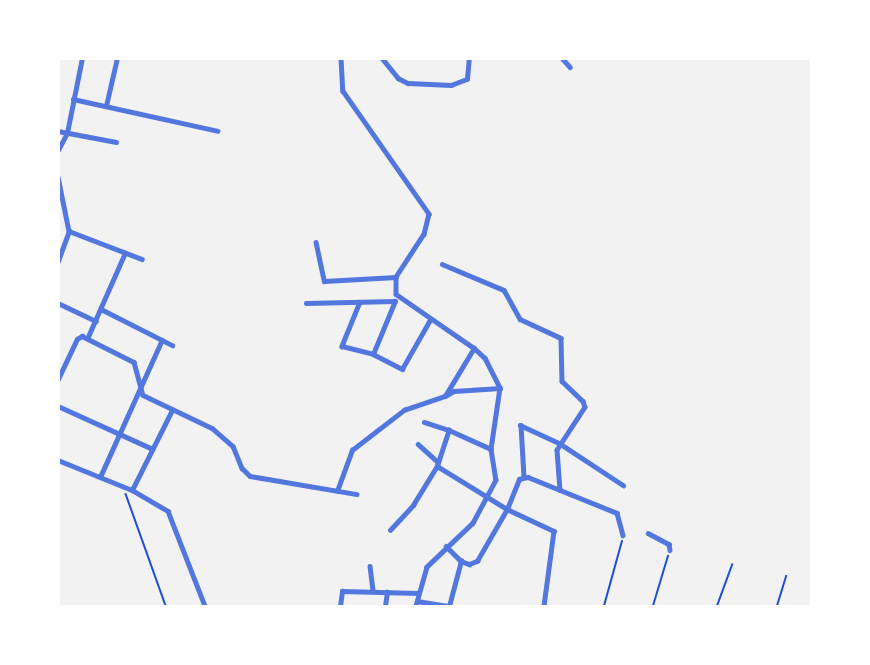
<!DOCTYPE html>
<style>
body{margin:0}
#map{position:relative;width:870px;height:665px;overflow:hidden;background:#f2f2f2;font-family:Manrope,sans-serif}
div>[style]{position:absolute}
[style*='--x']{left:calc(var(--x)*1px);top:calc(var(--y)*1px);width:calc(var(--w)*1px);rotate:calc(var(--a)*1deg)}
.path>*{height:1.5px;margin:-0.75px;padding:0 0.75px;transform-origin:0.75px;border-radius:0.75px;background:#1d4ed8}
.minor>*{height:4.5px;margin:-2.25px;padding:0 2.25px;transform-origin:2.25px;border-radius:2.25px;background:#5277de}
span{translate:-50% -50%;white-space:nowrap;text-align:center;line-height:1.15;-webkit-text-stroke:4.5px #fff;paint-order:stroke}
.frame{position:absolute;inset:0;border:60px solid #fff;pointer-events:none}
</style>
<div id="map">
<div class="path">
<i style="--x:126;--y:494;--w:119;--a:70.3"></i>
<i style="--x:604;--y:606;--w:67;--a:-74.5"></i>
<i style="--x:653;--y:606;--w:52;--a:-73.3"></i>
<i style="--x:717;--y:606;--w:44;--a:-69.9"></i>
<i style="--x:777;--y:606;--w:31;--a:-73"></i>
</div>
<div class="minor">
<i style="--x:341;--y:58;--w:33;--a:87"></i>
<i style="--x:343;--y:91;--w:150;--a:55"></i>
<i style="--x:429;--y:214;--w:21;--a:104"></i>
<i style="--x:424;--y:234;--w:51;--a:123.1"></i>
<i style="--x:396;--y:277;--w:17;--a:90"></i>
<i style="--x:396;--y:294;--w:95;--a:34.7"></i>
<i style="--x:474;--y:348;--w:15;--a:42"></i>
<i style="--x:485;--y:358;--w:34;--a:63"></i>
<i style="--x:500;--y:388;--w:62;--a:98.4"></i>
<i style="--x:491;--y:449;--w:31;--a:81"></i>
<i style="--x:496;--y:480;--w:49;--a:118.1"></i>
<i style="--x:473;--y:523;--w:64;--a:136.3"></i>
<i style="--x:427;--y:567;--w:41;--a:105.8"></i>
<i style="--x:382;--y:58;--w:26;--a:51"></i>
<i style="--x:398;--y:78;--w:11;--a:27"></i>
<i style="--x:408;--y:83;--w:43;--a:2.7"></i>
<i style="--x:451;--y:85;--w:17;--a:-21"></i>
<i style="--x:467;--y:79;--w:21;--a:-85"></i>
<i style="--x:562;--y:58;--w:12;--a:48"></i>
<i style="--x:73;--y:99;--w:148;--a:12.4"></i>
<i style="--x:106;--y:106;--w:49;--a:-77.1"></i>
<i style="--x:58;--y:131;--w:59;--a:10.7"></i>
<i style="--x:58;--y:150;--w:19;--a:-62"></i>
<i style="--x:67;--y:133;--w:76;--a:-78.7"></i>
<i style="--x:58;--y:177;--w:55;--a:78.5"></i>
<i style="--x:69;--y:231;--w:78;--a:21"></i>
<i style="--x:316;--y:242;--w:40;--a:78"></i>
<i style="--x:324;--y:281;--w:72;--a:-3.2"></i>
<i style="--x:58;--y:261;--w:32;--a:-70"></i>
<i style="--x:442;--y:264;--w:67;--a:22.8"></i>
<i style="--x:504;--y:290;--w:33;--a:61"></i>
<i style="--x:520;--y:319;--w:45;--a:24.9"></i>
<i style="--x:561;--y:338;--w:43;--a:88.7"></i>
<i style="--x:562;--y:381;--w:29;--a:44"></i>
<i style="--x:583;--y:401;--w:6;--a:72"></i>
<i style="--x:585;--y:407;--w:51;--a:123.1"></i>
<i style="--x:557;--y:450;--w:40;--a:85.7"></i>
<i style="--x:360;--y:302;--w:48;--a:112.2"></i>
<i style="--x:342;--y:346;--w:32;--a:14"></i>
<i style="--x:373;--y:354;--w:57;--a:-67.5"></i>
<i style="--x:58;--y:303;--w:42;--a:25.3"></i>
<i style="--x:306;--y:303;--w:89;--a:-1.3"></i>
<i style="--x:101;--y:309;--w:80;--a:26.9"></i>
<i style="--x:87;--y:339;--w:94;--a:-66.2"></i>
<i style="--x:373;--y:354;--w:33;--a:27"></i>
<i style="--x:402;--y:369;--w:56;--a:-60.3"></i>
<i style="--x:58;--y:379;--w:44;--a:-64.6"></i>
<i style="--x:77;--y:339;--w:6;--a:-31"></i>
<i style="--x:82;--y:336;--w:58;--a:26.6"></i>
<i style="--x:134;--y:362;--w:34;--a:75"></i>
<i style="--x:143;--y:395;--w:76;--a:25.6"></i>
<i style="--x:212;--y:428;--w:28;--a:41"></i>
<i style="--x:233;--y:446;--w:24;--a:68"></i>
<i style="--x:242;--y:468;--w:11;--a:45"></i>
<i style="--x:250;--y:476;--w:108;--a:9.6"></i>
<i style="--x:445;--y:396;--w:10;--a:-29"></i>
<i style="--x:454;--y:391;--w:46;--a:-3.7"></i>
<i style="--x:58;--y:406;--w:104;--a:24.4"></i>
<i style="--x:424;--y:422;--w:26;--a:18"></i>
<i style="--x:520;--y:425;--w:43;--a:24.8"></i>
<i style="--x:559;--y:443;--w:77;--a:33.3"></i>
<i style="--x:521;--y:425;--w:52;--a:86.7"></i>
<i style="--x:418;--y:444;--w:27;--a:42"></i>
<i style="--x:58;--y:460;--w:80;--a:22.1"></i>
<i style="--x:132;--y:490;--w:42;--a:30.3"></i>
<i style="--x:168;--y:511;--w:102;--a:68.7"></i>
<i style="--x:437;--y:466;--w:82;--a:31.6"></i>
<i style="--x:507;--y:509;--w:52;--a:25.1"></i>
<i style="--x:554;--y:531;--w:76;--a:97.6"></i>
<i style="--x:100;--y:477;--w:150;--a:-65.7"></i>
<i style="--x:132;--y:490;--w:89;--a:-63.4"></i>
<i style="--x:337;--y:491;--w:44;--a:-69.9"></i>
<i style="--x:352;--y:450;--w:66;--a:-37.6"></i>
<i style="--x:404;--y:410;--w:43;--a:-18.9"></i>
<i style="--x:445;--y:396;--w:56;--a:-58.9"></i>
<i style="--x:390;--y:530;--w:34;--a:-47"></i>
<i style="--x:413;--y:505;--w:46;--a:-58.4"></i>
<i style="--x:437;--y:466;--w:38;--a:-72"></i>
<i style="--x:449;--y:430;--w:46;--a:24.3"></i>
<i style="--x:648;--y:533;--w:24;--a:28"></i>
<i style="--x:669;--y:544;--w:6;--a:81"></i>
<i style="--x:446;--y:546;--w:21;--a:45"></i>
<i style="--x:461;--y:561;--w:9;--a:21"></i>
<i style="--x:469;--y:564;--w:9;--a:-21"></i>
<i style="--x:477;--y:561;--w:60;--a:-60"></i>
<i style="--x:507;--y:509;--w:32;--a:-68"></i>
<i style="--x:519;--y:479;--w:9;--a:-13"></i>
<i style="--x:528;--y:477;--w:96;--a:22"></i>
<i style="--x:617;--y:513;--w:23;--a:75"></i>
<i style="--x:370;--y:566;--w:25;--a:83"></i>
<i style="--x:417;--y:601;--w:31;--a:9"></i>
<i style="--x:340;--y:606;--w:15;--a:-82"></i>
<i style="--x:342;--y:591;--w:76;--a:1.5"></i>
<i style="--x:385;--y:606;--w:14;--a:-82"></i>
<i style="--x:449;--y:606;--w:47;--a:-75.1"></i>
</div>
<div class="frame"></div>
</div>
